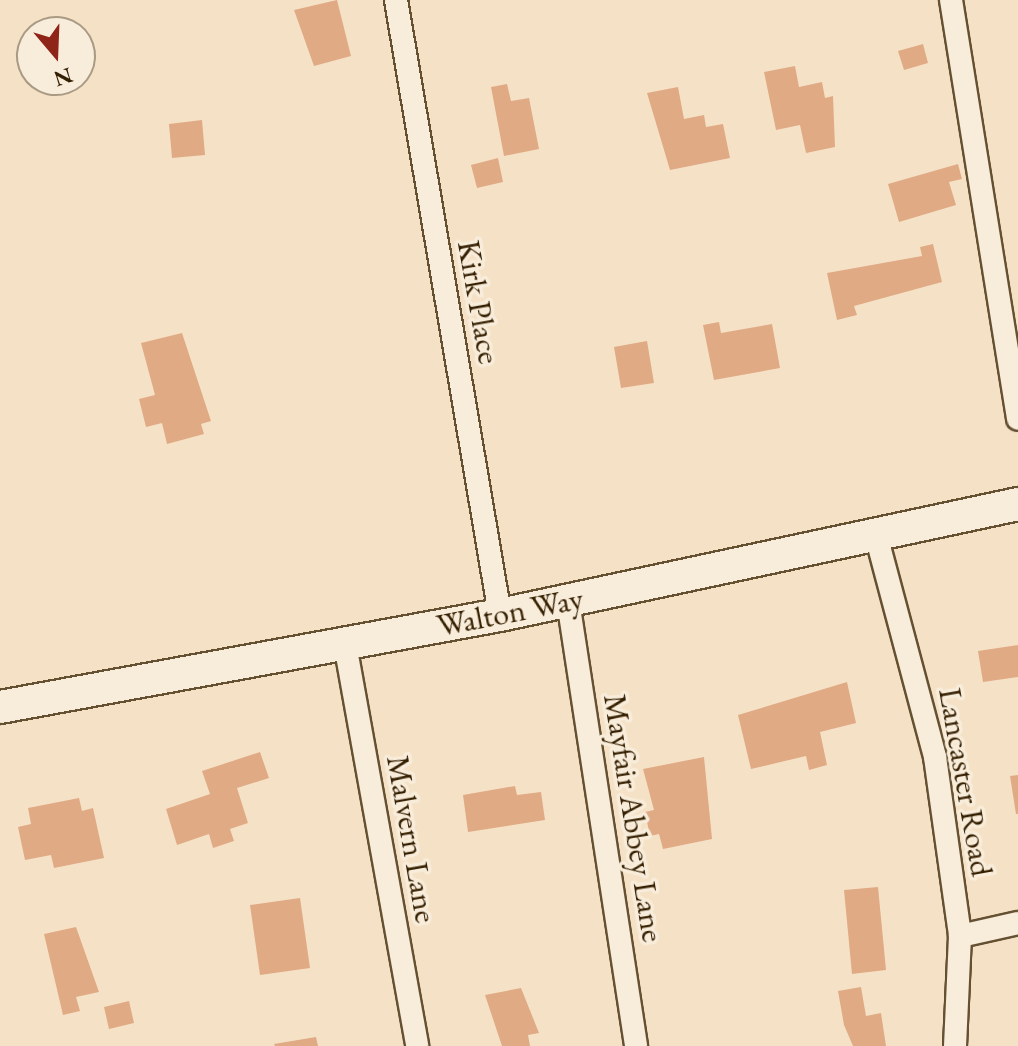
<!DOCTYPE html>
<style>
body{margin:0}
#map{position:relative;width:1018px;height:1046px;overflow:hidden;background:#f5e2c6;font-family:"EB Garamond",serif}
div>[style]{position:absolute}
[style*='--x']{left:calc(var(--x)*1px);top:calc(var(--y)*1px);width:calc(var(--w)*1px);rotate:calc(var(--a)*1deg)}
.building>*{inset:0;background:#e0aa85}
.roads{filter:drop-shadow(2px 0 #655032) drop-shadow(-2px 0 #655032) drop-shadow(0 2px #655032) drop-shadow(0 -2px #655032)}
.street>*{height:22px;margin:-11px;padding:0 11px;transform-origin:11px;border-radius:11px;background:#f8ecda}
.secondary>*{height:32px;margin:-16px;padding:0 16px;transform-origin:16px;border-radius:16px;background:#f8ecda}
span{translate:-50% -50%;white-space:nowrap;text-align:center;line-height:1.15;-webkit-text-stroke:7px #f8ecda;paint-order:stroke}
.street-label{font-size:32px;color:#351f01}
.north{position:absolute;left:16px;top:16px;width:80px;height:80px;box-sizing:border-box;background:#f8ecda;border:2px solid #aa9a83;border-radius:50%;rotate:161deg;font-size:22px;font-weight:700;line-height:32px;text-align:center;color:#351f01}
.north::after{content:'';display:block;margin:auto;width:28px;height:36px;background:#8f2418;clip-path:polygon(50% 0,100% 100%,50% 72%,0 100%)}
</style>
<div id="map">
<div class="building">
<i style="clip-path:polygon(337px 0,351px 56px,314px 66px,294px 10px)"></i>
<i style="clip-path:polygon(923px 44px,928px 63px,904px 70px,898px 51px)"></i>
<i style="clip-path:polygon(795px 66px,799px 87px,822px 82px,825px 98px,833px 96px,835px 147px,806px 153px,800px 125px,776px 130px,764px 72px)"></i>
<i style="clip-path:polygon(507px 84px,511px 101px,529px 98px,539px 149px,504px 156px,491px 87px)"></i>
<i style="clip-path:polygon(678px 87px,684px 119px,704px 115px,706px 127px,723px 124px,730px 158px,670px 170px,647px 93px)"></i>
<i style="clip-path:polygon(202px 120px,205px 155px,172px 158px,169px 124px)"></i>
<i style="clip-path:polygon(498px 158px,503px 182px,477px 188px,471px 165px)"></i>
<i style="clip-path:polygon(958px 164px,962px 179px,949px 182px,956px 205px,899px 222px,888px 184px)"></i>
<i style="clip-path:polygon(933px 244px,942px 282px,854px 306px,857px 315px,837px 320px,827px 273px,922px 256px,920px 247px)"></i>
<i style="clip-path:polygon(719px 322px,721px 333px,772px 324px,780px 368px,714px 380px,703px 325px)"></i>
<i style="clip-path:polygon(182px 333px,211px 421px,201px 424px,204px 434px,167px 444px,162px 423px,146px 427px,139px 399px,155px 395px,141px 343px)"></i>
<i style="clip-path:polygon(647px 341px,654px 383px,621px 388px,614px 347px)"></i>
<i style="clip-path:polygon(1018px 645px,1018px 677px,983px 682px,978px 651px)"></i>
<i style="clip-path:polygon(847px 682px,856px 723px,820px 732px,827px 765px,809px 770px,806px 756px,751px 769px,738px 715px)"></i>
<i style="clip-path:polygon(260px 752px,269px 778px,237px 788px,248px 823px,230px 829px,234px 841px,213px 848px,209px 834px,177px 845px,166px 809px,210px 794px,202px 771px)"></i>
<i style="clip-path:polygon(704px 757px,712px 839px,663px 849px,659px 834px,650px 836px,645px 812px,654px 810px,643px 769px)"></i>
<i style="clip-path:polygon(1018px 775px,1018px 814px,1016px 814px,1010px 776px)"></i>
<i style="clip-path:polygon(515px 786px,517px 795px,541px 792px,545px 820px,468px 832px,463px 795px)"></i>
<i style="clip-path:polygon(79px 798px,82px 811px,93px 808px,104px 858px,54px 868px,51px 855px,25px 860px,18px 827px,31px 824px,28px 808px)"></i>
<i style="clip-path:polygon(878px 887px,886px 970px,852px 974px,844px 890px)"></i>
<i style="clip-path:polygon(300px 898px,310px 968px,260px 975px,250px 905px)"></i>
<i style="clip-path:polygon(76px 927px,99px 992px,76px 997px,80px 1011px,63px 1015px,44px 934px)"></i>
<i style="clip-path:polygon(861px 987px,866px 1016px,881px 1013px,886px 1046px,853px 1046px,844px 1025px,838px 991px)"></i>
<i style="clip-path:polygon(521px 988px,539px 1033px,528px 1035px,530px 1046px,502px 1046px,485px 995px)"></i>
<i style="clip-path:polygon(129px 1001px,134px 1023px,109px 1029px,104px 1007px)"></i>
<i style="clip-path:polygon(316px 1037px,318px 1046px,275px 1046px,274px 1044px)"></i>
</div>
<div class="roads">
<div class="street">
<i style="--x:396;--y:0;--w:624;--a:80.4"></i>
<i style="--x:951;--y:0;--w:424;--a:80.9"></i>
<i style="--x:876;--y:535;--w:230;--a:75.1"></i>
<i style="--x:935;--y:757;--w:181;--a:82"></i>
<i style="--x:960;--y:936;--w:110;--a:92.6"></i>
<i style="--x:568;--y:601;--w:450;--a:81.3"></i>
<i style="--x:345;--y:644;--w:408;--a:79.8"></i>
<i style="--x:960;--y:936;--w:59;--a:-12.6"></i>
</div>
<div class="secondary">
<i style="--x:0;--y:707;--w:508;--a:-10.43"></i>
<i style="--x:500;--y:615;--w:530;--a:-12.09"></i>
</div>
</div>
<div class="street-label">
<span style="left:479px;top:302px;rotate:80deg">Kirk Place</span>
<span style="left:510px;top:612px;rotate:-11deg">Walton Way</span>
<span style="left:966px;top:782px;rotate:80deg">Lancaster Road</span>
<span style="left:634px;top:818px;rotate:81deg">Mayfair Abbey Lane</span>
<span style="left:412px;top:839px;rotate:80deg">Malvern Lane</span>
</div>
<div class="north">N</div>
</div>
